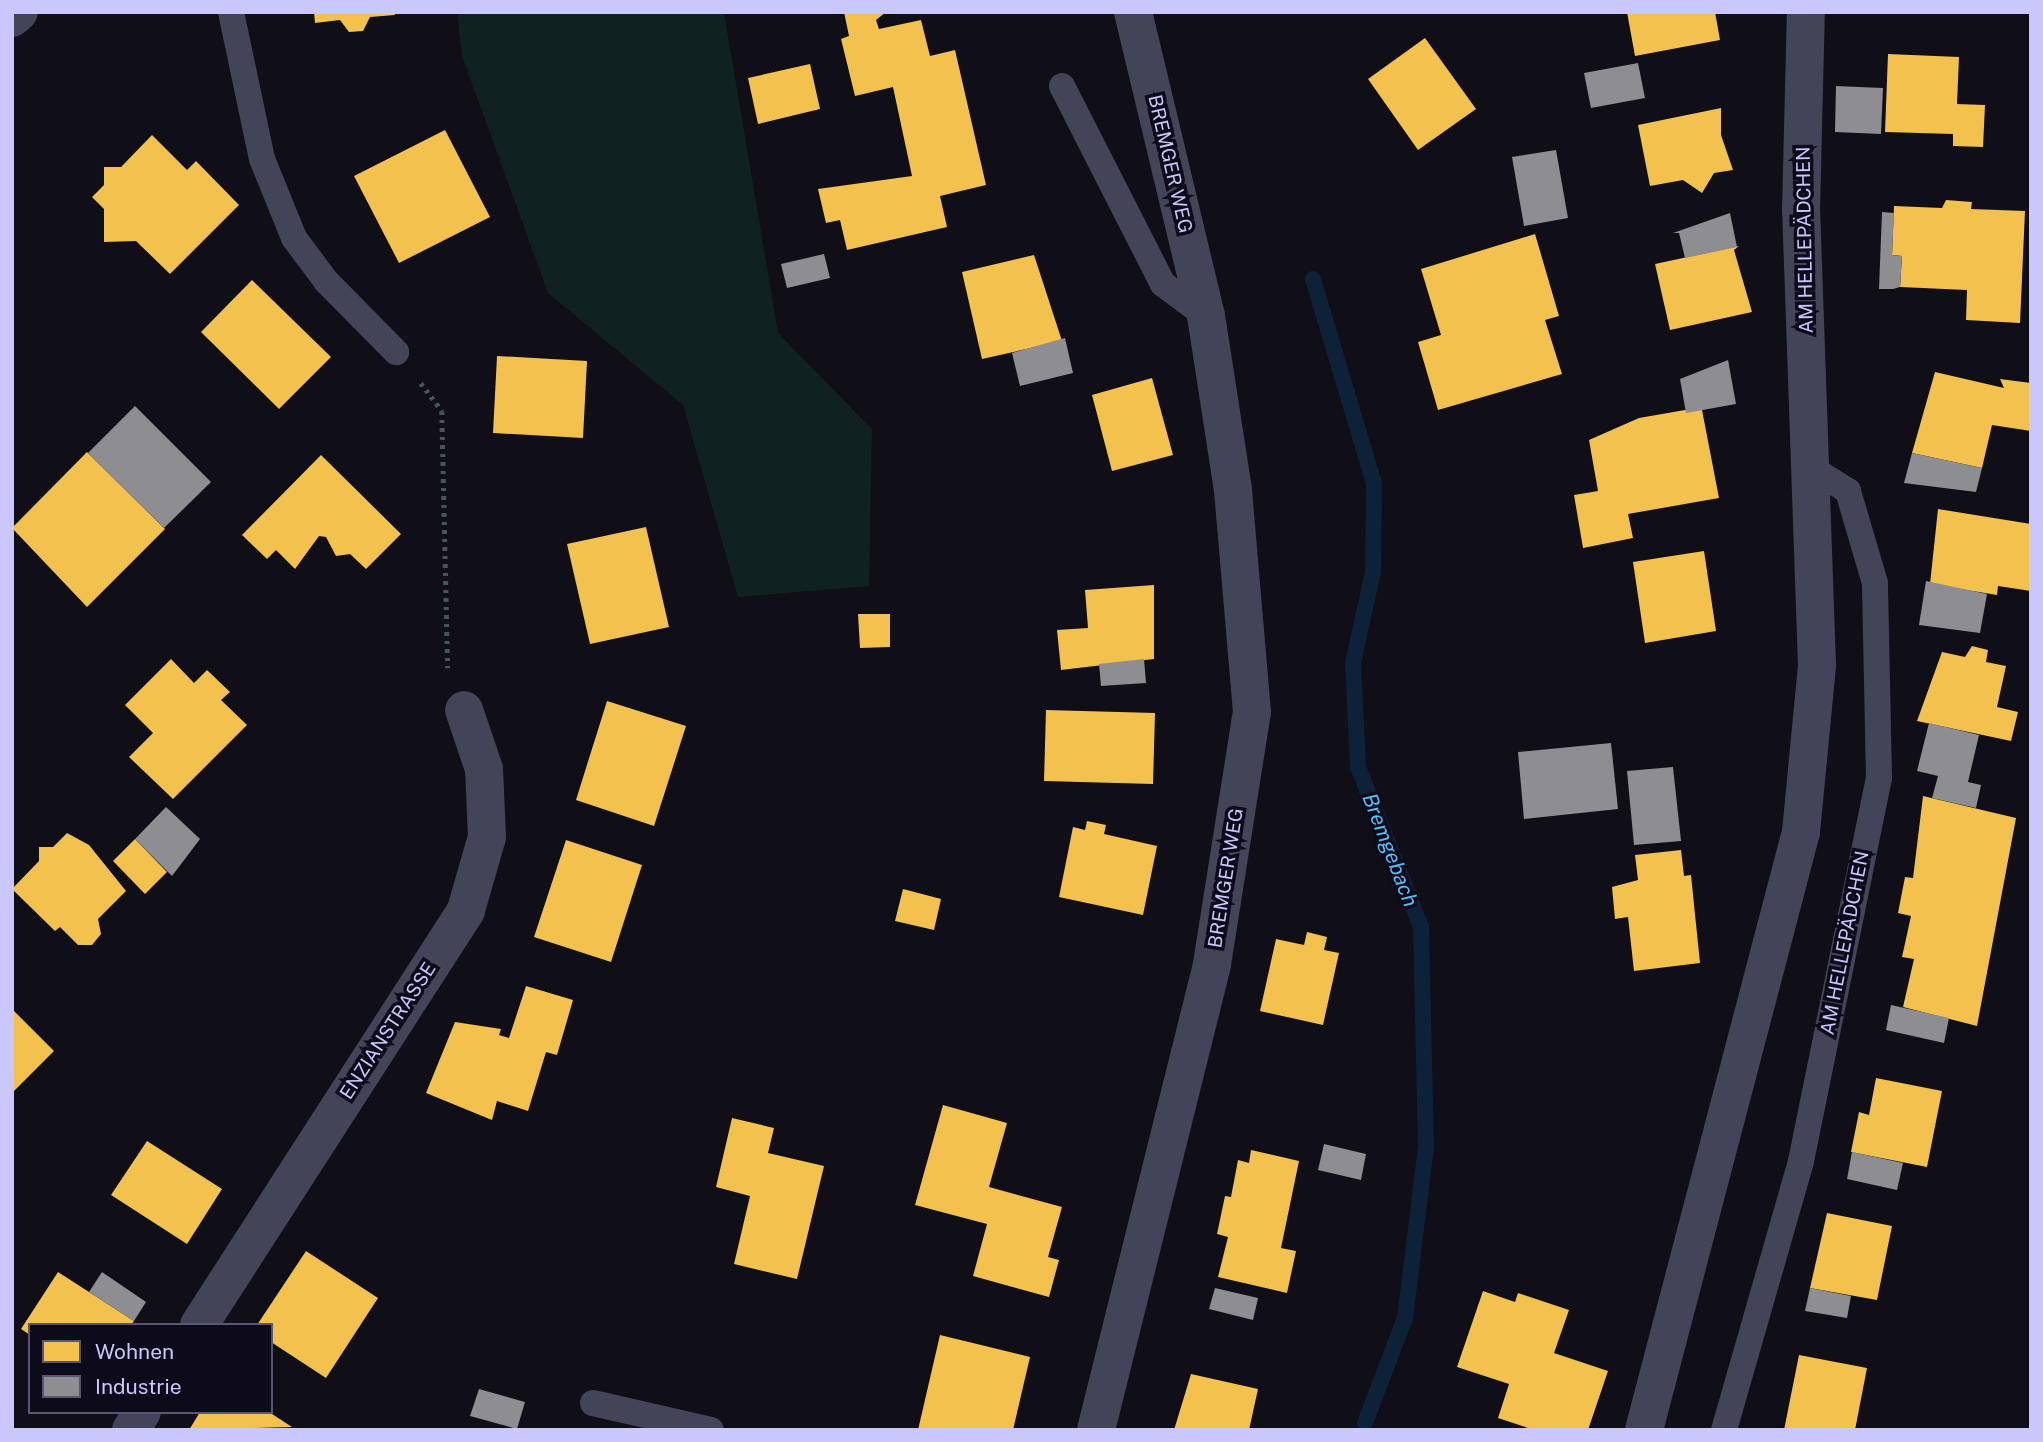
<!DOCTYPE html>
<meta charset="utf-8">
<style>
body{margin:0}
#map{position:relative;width:2043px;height:1442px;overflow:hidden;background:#100e16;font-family:"Public Sans",sans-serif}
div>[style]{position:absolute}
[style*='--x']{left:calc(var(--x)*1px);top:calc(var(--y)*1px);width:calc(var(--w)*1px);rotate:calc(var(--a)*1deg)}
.green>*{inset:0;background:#0f2120}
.homes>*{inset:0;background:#f2c14e}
.industry>*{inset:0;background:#8d8d92}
.stream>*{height:16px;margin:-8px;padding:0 8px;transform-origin:8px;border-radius:8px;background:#0d2139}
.path>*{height:4.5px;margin-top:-2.25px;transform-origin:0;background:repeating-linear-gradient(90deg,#45545d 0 3.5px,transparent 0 8.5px)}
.lane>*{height:26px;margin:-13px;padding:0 13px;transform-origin:13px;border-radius:13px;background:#434457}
.street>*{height:38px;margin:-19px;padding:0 19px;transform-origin:19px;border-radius:19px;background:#434457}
span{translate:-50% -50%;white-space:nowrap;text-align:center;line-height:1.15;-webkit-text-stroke:7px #0d0b1a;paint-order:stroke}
.street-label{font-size:19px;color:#c9c7fc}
.water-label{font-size:21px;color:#5abcf8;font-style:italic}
.frame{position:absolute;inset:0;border:14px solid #c9c7fc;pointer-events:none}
.legend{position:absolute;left:28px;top:1323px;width:245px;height:91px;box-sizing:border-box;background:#0d0b1a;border:2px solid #585674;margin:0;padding:9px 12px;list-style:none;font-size:21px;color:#c9c7fc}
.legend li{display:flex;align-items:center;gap:14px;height:35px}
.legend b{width:35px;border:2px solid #585674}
</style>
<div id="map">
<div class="green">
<i style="clip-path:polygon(457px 12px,724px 12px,778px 333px,872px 429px,869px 586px,738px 597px,683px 405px,548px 293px,462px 56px)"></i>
</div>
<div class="homes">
<i style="clip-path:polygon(314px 12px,394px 12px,395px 15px,370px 17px,363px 31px,349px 32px,340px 20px,315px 23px)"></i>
<i style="clip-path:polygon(844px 12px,886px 12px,876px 20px,879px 29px,921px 20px,930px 56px,955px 50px,986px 185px,940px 196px,947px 227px,847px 250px,840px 220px,826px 223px,818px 189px,912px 176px,893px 87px,855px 96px,841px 39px,849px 36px)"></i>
<i style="clip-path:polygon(1627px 12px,1715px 12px,1720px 40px,1635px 56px)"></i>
<i style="clip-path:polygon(1425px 38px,1476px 109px,1418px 150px,1368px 79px)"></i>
<i style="clip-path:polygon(1888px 54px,1959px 57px,1957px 104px,1985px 105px,1983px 147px,1953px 146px,1953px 134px,1885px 132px)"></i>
<i style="clip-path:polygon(810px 64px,820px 109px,758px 124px,748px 78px)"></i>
<i style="clip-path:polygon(1721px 108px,1721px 135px,1733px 170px,1714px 173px,1702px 193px,1683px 180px,1650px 186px,1638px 125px)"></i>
<i style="clip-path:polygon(445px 130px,490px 217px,399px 263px,354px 176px)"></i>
<i style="clip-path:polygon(152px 135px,187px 170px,196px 161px,239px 205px,170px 274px,136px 241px,104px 242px,104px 209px,92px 197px,104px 185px,104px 167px,121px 167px)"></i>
<i style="clip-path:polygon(1946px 200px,1972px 202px,1971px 209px,2025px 211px,2020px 323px,1966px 320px,1967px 290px,1900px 287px,1902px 256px,1892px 255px,1894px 206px,1942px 208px)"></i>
<i style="clip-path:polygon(1535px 234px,1559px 316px,1545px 320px,1562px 374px,1438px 410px,1418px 342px,1441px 335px,1421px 269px)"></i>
<i style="clip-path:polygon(1739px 246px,1734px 250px,1752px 312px,1670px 330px,1655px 264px)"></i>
<i style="clip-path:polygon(1034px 255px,1062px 341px,982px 359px,962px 272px)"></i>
<i style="clip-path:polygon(252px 280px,331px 357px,279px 409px,201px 332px)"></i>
<i style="clip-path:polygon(497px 356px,587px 361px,583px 438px,493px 433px)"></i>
<i style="clip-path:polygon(1935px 372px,2004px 388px,2000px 379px,2031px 383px,2031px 431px,1992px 425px,1982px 468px,1912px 453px)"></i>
<i style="clip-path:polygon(1152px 378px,1173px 455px,1112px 471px,1092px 395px)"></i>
<i style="clip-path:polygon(1685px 410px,1702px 410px,1719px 498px,1628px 514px,1633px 538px,1583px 548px,1574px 495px,1598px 491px,1589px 440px,1639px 418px)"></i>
<i style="clip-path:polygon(87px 452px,165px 529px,87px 607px,12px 528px)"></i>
<i style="clip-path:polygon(321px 455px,401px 534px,366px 569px,350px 554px,336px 556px,326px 537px,319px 536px,295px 569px,276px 550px,267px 559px,242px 535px)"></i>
<i style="clip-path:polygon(1938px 509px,2031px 524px,2031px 591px,1998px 586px,1997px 595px,1930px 584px)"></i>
<i style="clip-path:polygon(646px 527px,669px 627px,590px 644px,567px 544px)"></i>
<i style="clip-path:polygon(1704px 551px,1716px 631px,1645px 643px,1633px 562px)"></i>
<i style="clip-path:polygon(1154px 585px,1154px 659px,1061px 670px,1057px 630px,1088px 628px,1085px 590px)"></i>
<i style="clip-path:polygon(858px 614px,890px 614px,890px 647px,860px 648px)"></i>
<i style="clip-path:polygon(1972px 646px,1988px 650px,1986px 662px,2006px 666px,1997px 707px,2018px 712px,2011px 741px,1917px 721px,1942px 652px,1965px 657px)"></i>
<i style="clip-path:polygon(171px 659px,194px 683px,207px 670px,230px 692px,221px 700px,247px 725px,173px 799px,129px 757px,153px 733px,125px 705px)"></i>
<i style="clip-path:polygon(607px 701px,686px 726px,654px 826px,576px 800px)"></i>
<i style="clip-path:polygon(1046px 710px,1155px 713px,1153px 784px,1044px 781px)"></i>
<i style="clip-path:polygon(1923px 796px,2016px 818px,1977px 1026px,1903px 1007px,1914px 959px,1902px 957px,1911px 916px,1898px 913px,1905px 877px,1913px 878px)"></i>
<i style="clip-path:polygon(1087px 821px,1106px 825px,1104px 834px,1157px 846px,1143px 915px,1059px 897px,1073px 827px,1085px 830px)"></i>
<i style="clip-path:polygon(67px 833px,89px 845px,126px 891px,98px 919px,101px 934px,92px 945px,78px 945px,60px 927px,55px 931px,12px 889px,39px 861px,39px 847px,53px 847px)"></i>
<i style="clip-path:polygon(135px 839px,167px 872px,145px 894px,113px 861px)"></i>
<i style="clip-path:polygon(566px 840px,642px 865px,611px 962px,534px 937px)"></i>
<i style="clip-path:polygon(1681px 850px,1684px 876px,1691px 875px,1700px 963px,1634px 971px,1628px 917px,1615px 919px,1612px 887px,1638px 880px,1635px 855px)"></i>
<i style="clip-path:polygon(903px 889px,941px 899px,934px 930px,895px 921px)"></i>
<i style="clip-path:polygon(1307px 932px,1327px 937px,1324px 950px,1339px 953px,1323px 1025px,1260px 1011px,1276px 939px,1304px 945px)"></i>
<i style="clip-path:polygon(526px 986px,573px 1000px,557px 1055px,546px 1052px,528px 1111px,497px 1101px,492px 1120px,426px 1093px,455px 1022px,501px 1029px,499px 1035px,509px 1038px)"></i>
<i style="clip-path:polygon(12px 1009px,54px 1051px,12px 1093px)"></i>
<i style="clip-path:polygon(1876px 1078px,1942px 1091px,1927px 1167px,1851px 1152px,1859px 1112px,1869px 1115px)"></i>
<i style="clip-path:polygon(943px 1105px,1007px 1123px,989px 1187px,1062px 1207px,1048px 1257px,1059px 1260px,1049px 1297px,973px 1276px,987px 1224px,915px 1205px)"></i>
<i style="clip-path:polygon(732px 1118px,774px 1128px,768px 1153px,824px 1166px,797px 1279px,734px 1264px,750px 1196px,716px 1187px)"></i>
<i style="clip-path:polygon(147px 1141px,222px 1189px,187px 1244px,111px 1195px)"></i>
<i style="clip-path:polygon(1251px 1150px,1299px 1161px,1281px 1248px,1296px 1251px,1287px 1293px,1218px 1277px,1228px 1237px,1217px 1234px,1225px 1196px,1231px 1197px,1238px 1160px,1249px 1163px)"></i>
<i style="clip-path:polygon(1827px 1213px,1892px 1226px,1877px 1300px,1810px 1288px)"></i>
<i style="clip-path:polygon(306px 1251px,378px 1298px,326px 1378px,271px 1342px,271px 1325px,257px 1325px)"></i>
<i style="clip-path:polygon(58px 1272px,134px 1321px,131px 1325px,30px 1325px,30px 1335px,21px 1329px)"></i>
<i style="clip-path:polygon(1483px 1291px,1515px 1302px,1518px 1293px,1569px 1310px,1554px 1353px,1608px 1371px,1588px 1430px,1534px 1430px,1498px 1418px,1509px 1384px,1457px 1367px)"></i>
<i style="clip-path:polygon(940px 1335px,1030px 1357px,1013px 1430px,918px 1430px)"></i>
<i style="clip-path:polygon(1799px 1355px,1867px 1368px,1855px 1430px,1784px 1430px)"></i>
<i style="clip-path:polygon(1191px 1374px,1258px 1389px,1249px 1430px,1174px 1430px)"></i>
<i style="clip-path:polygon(200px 1412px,269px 1412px,292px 1427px,189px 1430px)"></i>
</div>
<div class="industry">
<i style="clip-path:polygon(1638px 63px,1645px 98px,1591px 108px,1584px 73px)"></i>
<i style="clip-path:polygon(1836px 86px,1883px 88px,1881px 134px,1835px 132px)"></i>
<i style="clip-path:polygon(1556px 150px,1568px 218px,1524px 226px,1512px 157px)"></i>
<i style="clip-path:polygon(1882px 212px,1894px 213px,1892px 255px,1902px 256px,1900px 287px,1893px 289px,1879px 289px)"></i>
<i style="clip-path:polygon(1730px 213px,1737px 247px,1685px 258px,1679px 233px,1673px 233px)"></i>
<i style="clip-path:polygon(824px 254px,830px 278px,787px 288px,781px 264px)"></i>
<i style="clip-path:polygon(1065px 338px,1073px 373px,1020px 386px,1012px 353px)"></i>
<i style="clip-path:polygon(1728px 360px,1736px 404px,1686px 413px,1680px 379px)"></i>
<i style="clip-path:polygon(135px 406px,211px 482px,164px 528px,88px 453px)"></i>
<i style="clip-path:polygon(1912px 453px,1982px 468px,1976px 492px,1904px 483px)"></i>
<i style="clip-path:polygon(1926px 581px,1987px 594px,1980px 633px,1919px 625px)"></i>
<i style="clip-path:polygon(1144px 659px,1146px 683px,1101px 686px,1099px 664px)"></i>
<i style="clip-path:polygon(1929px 723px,1979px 735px,1968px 782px,1981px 785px,1976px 808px,1932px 798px,1938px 776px,1917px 771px)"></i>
<i style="clip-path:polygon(1611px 743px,1618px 809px,1524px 819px,1518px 752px)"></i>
<i style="clip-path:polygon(1673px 767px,1681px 841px,1634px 845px,1627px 771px)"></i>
<i style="clip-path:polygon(166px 807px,200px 839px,172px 876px,135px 839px)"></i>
<i style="clip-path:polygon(1891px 1005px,1949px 1018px,1944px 1043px,1886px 1030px)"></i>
<i style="clip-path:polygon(1324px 1144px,1366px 1154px,1361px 1180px,1318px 1170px)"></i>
<i style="clip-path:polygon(1852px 1152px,1903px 1163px,1897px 1190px,1847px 1179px)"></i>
<i style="clip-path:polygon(102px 1272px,146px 1302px,134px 1321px,89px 1292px)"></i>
<i style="clip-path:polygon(1215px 1288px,1258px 1298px,1253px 1320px,1209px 1309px)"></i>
<i style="clip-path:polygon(1810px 1288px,1851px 1296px,1847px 1318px,1805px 1311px)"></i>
<i style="clip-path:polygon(479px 1389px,525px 1402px,517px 1429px,470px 1416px)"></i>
</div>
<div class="stream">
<i style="--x:1313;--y:279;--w:213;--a:73.4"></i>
<i style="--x:1374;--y:483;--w:89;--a:90.6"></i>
<i style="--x:1373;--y:572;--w:93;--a:102.4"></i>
<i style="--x:1353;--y:663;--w:104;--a:87.2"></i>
<i style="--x:1358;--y:767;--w:172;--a:68.5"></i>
<i style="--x:1421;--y:927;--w:220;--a:88.7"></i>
<i style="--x:1426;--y:1147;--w:172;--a:97"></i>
<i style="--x:1405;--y:1318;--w:112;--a:110.9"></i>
</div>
<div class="path">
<i style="--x:421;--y:383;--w:35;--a:53"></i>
<i style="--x:442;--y:411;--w:257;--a:88.7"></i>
</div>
<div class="lane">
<i style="--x:231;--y:12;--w:150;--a:78.1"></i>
<i style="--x:262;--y:159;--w:85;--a:67.9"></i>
<i style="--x:294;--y:238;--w:54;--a:53.3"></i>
<i style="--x:326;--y:281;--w:100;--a:45.4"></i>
<i style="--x:1062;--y:86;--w:222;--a:63"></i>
<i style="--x:1163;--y:284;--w:54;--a:36.7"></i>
<i style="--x:593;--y:1403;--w:121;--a:12.9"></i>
<i style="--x:1724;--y:1430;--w:280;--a:-74"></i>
<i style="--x:1801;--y:1161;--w:391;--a:-78.5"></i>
<i style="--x:1879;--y:778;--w:195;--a:-91.2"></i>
<i style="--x:1875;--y:583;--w:96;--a:-106.4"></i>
<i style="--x:1848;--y:491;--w:41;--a:-147.8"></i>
</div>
<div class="street">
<i style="--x:12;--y:18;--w:9;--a:-41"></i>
<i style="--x:199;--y:1325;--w:493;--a:-57.2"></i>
<i style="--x:466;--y:910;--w:76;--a:-74"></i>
<i style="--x:487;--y:837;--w:68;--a:-92.5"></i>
<i style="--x:484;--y:769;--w:62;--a:-108.7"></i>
<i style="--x:131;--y:1430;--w:21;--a:-59"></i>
<i style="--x:1096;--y:1430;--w:480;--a:-76"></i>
<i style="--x:1212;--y:964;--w:255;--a:-81"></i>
<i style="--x:1252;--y:712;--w:223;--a:-94.9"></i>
<i style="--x:1233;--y:490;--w:176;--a:-98.8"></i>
<i style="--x:1206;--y:316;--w:313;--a:-103.5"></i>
<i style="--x:1644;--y:1430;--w:618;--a:-75.29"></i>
<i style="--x:1801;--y:832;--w:168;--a:-84.5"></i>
<i style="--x:1817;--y:665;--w:454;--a:-92"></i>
<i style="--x:1801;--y:211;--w:199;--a:-88.6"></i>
</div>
<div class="street-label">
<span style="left:1170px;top:164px;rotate:77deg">BREMGER WEG</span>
<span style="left:1805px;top:240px;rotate:-91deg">AM HELLEPÄDCHEN</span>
<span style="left:1226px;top:878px;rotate:-81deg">BREMGER WEG</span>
<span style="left:1845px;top:943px;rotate:-79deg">AM HELLEPÄDCHEN</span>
<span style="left:388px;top:1031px;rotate:-57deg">ENZIANSTRASSE</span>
</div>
<div class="water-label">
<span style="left:1390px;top:850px;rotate:69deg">Bremgebach</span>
</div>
<div class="frame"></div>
<ul class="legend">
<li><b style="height:19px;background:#f2c14e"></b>Wohnen</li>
<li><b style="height:19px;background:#8d8d92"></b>Industrie</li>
</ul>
</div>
